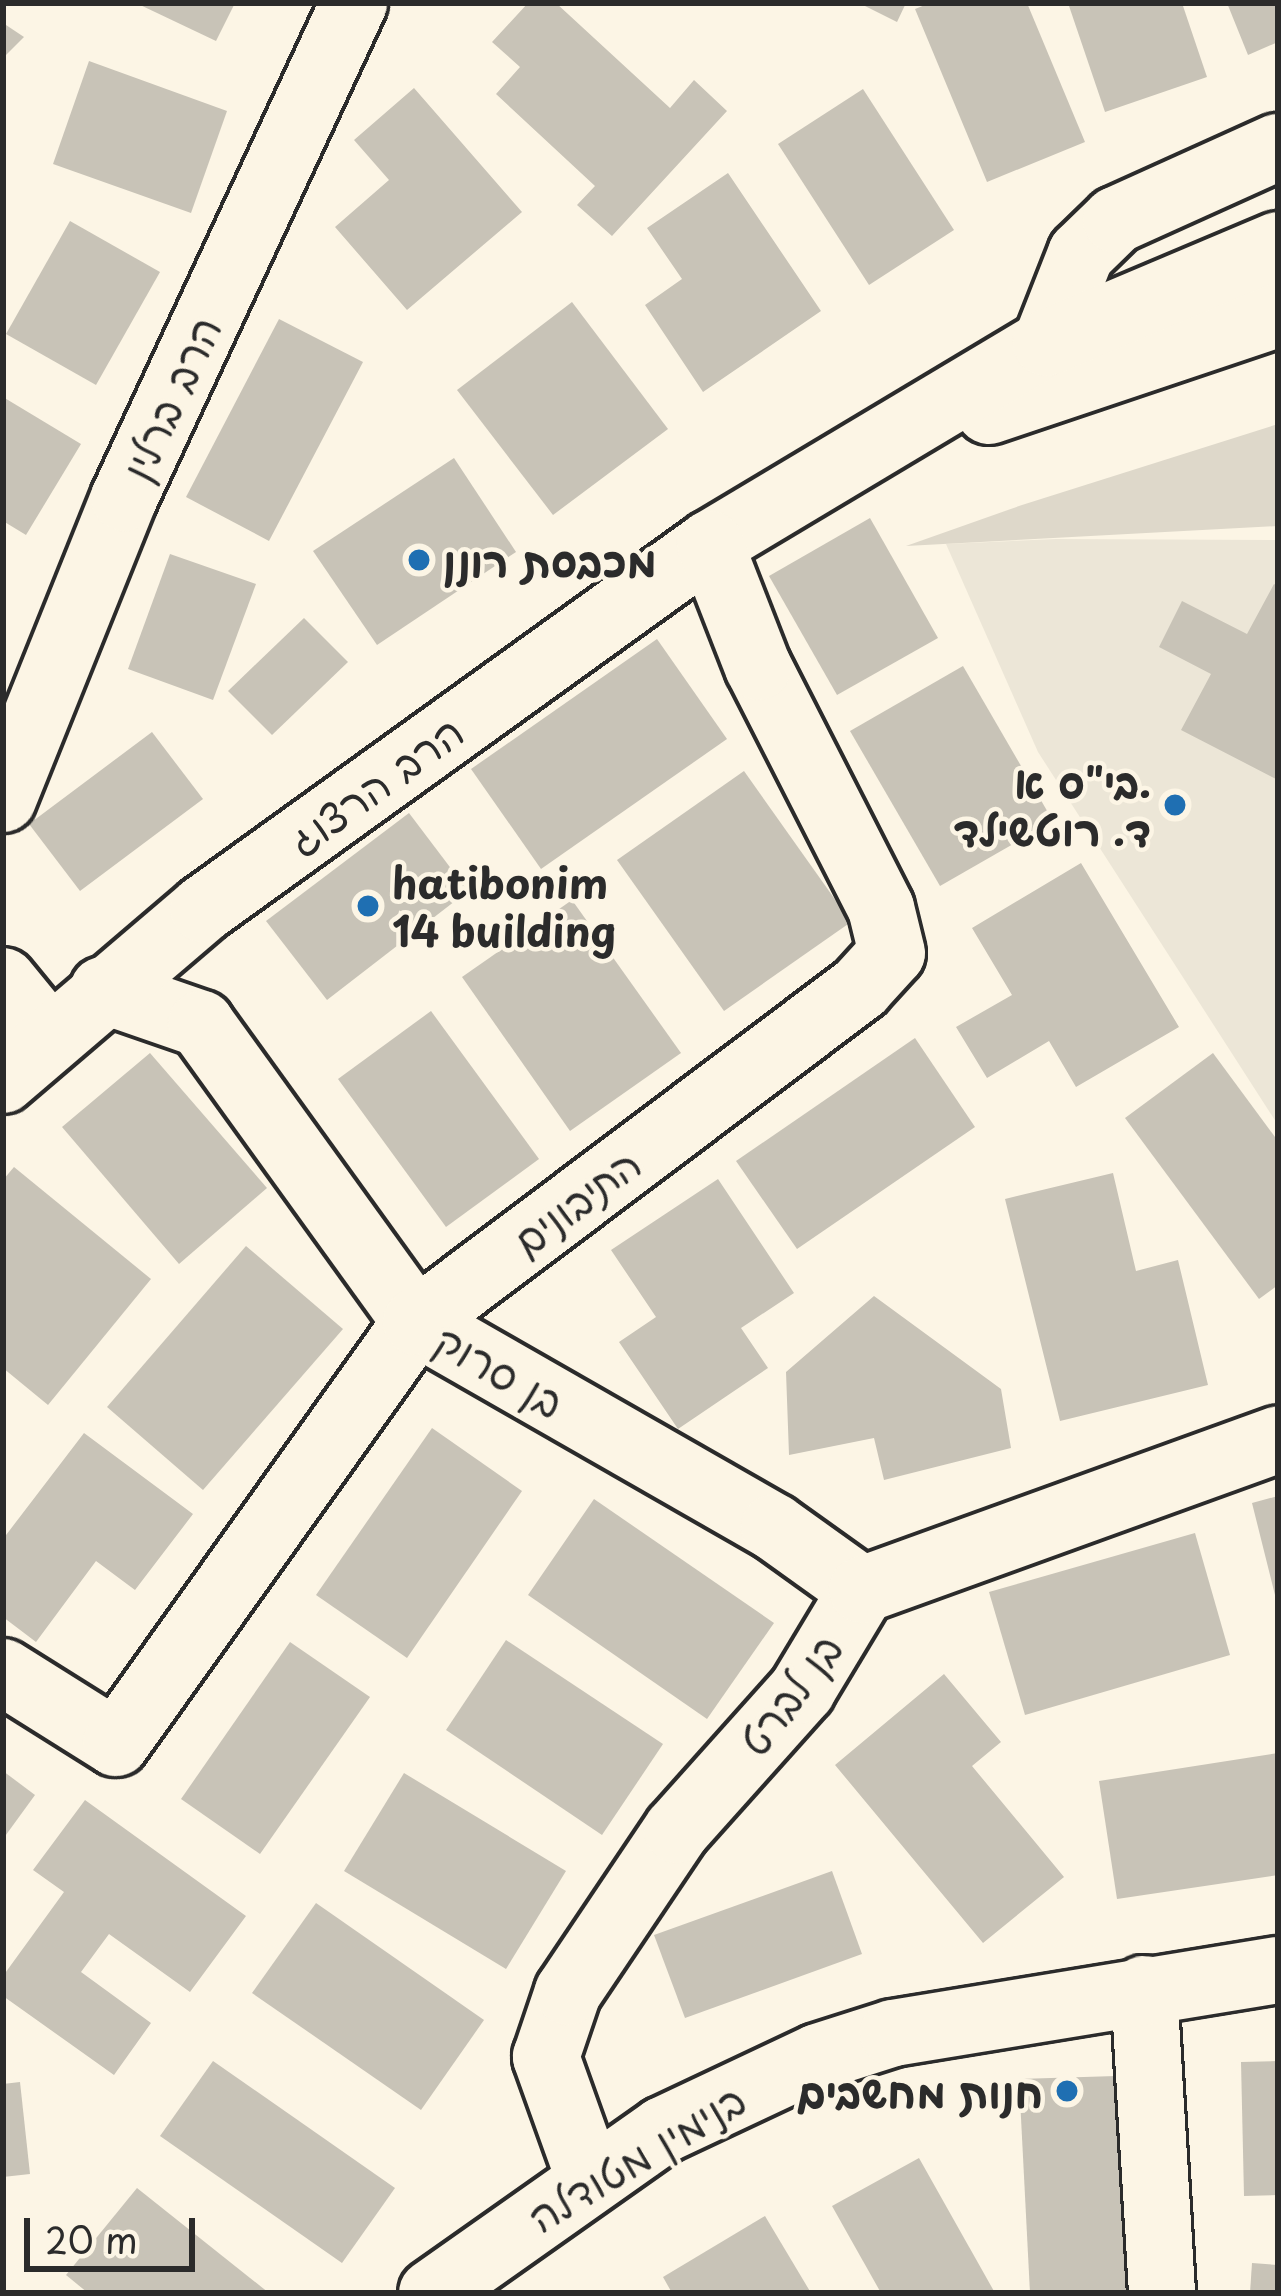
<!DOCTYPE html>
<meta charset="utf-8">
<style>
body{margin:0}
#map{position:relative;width:1281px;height:2296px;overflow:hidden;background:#fcf5e5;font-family:"Playpen Sans","Playpen Sans Hebrew",sans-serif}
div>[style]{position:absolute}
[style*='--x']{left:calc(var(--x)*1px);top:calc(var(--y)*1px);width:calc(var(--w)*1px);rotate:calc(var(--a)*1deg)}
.built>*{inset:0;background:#ece6d7}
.green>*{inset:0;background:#ded8ca}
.building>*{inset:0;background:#c8c3b7}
.roads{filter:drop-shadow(3px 0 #2b2b2b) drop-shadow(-3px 0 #2b2b2b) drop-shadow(0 3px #2b2b2b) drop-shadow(0 -3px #2b2b2b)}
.minor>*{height:66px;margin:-33px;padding:0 33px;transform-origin:33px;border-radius:33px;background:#fcf5e5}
.dots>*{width:33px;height:33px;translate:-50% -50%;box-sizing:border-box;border:6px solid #fcf5e5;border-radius:50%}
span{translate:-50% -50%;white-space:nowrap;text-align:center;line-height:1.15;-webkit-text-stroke:9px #fcf5e5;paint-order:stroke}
.street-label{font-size:42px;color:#2b2b2b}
.poi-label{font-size:42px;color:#2b2b2b;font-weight:700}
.left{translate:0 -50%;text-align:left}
.right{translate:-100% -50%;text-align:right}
.frame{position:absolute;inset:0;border:6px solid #2b2b2b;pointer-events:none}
.scale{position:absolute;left:24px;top:2218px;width:171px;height:54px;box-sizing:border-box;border:6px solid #2b2b2b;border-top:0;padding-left:15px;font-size:36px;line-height:42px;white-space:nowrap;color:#2b2b2b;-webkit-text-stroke:9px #fcf5e5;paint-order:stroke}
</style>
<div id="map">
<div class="built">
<i style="clip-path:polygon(1056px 539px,1278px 540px,1278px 1125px,1038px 752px,946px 544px)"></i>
</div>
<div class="green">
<i style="clip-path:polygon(1278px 424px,1278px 526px,906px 546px,1022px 505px)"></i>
</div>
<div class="building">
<i style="clip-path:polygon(136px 3px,235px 3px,216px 41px)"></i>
<i style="clip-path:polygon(528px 3px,556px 3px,670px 108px,694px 80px,727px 111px,612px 236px,577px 205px,595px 186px,496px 94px,520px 67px,492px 42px)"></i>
<i style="clip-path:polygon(859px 3px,906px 3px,897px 22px)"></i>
<i style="clip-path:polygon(930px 3px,1027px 3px,1085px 142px,987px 182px,915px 9px)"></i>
<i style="clip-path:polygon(1068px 3px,1182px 3px,1207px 77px,1105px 112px)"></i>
<i style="clip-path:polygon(1227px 3px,1278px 3px,1278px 42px,1248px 55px)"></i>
<i style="clip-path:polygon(3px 23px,24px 37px,3px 58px)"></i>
<i style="clip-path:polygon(89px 61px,227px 111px,191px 213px,53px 164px)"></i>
<i style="clip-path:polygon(414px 88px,522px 212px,407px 310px,335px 227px,389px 180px,354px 140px)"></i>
<i style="clip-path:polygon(863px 89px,954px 230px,869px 285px,778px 144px)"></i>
<i style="clip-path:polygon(728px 173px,821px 311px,703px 392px,645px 305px,682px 279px,647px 228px)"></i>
<i style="clip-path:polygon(70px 221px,160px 272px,96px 385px,6px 334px)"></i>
<i style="clip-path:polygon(572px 302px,668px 429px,553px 515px,457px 390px)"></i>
<i style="clip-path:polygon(279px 319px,363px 362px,269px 541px,186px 497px)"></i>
<i style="clip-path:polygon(3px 397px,81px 444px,26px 535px,3px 521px)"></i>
<i style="clip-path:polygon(454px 458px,516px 552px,377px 645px,313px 551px)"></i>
<i style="clip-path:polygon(870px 518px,938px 638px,837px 695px,769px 576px)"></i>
<i style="clip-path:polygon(170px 554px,256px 584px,213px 700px,128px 669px)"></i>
<i style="clip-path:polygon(1274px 584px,1278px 586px,1278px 780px,1181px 730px,1211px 674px,1159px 647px,1182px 601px,1247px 634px)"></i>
<i style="clip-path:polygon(304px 618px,348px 662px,272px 735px,228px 691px)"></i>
<i style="clip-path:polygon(657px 639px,727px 739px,541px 869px,471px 769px)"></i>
<i style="clip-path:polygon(963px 666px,1053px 821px,940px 886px,850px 731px)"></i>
<i style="clip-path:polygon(152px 732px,203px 799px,80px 891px,29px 824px)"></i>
<i style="clip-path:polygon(744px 771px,851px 922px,724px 1011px,617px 860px)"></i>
<i style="clip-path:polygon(409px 813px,468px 891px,327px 1000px,266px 921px)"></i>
<i style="clip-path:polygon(1081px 863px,1179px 1027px,1076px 1087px,1049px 1041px,987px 1078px,956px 1027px,1012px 995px,972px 928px)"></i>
<i style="clip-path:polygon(572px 900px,681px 1053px,570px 1131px,462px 977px)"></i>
<i style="clip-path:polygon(431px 1011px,539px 1159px,446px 1227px,338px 1079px)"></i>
<i style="clip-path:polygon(915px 1038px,975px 1127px,797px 1249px,736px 1161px)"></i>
<i style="clip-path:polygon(150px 1053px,267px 1188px,179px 1264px,62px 1127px)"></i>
<i style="clip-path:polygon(1213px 1053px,1278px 1141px,1278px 1285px,1259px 1299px,1125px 1118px)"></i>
<i style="clip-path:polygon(14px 1167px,151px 1279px,48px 1405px,3px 1368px,3px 1180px)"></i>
<i style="clip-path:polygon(1113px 1173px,1136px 1271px,1178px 1260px,1208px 1385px,1060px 1421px,1005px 1199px)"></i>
<i style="clip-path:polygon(718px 1179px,794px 1293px,741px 1328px,768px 1368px,678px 1429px,619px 1342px,656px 1317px,611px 1250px)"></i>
<i style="clip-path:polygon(246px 1246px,343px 1329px,203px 1490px,107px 1407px)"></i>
<i style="clip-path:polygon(874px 1296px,1001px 1389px,1011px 1448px,884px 1480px,874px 1438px,789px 1455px,786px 1372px)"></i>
<i style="clip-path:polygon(432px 1428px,522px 1491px,407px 1658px,316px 1595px)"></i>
<i style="clip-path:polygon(84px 1433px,193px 1514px,135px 1590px,96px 1561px,36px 1642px,3px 1617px,3px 1539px)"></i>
<i style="clip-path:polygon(1278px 1496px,1278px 1598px,1276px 1599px,1252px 1503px)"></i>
<i style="clip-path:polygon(594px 1499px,774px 1623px,707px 1719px,528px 1595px)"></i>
<i style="clip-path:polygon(1195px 1533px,1230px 1655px,1025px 1715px,989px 1592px)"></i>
<i style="clip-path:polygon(506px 1640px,663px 1744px,602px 1835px,446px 1730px)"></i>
<i style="clip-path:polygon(290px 1642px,370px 1697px,260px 1854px,181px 1799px)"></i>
<i style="clip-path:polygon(944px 1674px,1001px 1742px,972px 1766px,1064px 1877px,983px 1943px,835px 1765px)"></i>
<i style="clip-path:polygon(1278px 1753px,1278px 1875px,1117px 1899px,1099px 1781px)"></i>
<i style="clip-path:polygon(3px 1771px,35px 1795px,3px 1839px)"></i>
<i style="clip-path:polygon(404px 1773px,566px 1871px,506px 1969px,344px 1871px)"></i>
<i style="clip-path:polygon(85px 1800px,246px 1916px,190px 1992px,109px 1934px,81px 1972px,151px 2023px,114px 2075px,3px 1996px,3px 1976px,64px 1892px,33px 1870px)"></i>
<i style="clip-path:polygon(832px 1871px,862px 1954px,685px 2018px,654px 1935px)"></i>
<i style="clip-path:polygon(316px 1903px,484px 2020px,421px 2110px,252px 1993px)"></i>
<i style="clip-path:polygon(213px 2061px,395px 2188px,342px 2263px,160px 2136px)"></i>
<i style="clip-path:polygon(1278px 2061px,1278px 2195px,1244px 2196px,1241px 2062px)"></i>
<i style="clip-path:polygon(1116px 2076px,1132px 2293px,1030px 2293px,1019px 2079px)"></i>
<i style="clip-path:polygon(20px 2082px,30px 2174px,3px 2177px,3px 2084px)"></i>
<i style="clip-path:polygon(919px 2158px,995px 2293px,881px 2293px,832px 2206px)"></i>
<i style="clip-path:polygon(137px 2188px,269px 2293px,88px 2293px,66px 2275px)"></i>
<i style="clip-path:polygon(765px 2216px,811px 2293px,672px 2293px,663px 2277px)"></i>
<i style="clip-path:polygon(1252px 2263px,1278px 2265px,1278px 2293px,1250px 2293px)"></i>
</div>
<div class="roads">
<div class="minor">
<i style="--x:1046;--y:343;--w:96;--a:-68.5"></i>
<i style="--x:1081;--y:254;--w:49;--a:-44.2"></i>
<i style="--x:1116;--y:220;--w:178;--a:-24.3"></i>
<i style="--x:989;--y:411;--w:305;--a:-18.6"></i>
<i style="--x:3;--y:799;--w:324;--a:-68.1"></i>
<i style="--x:124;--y:498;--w:546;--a:-65.08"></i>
<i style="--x:3;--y:981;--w:72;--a:50.6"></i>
<i style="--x:103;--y:990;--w:104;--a:19.1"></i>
<i style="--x:201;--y:1024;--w:367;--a:54.2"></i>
<i style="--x:416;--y:1322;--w:413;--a:29.8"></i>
<i style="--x:774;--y:1527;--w:108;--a:35.6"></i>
<i style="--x:3;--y:1080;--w:263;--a:-40.5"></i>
<i style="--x:203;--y:909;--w:625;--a:-35.75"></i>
<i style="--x:710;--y:544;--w:392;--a:-30.9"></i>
<i style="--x:1046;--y:343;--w:252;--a:-22.9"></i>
<i style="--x:3;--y:1672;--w:133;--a:32.1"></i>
<i style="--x:116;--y:1743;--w:517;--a:-54.53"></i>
<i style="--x:416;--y:1322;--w:556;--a:-36.95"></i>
<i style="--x:860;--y:988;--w:47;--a:-47.6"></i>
<i style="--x:892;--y:953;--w:46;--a:-103.7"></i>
<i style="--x:881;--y:908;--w:271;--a:-117"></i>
<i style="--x:758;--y:667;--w:132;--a:-111.3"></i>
<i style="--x:1144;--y:1989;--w:305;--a:86.6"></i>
<i style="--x:590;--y:2180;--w:131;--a:-109.7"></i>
<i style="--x:546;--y:2057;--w:69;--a:-71.3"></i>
<i style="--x:568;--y:1992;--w:195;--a:-56.1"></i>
<i style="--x:677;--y:1830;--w:188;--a:-48.2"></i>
<i style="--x:802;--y:1690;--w:117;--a:-59"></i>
<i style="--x:862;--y:1590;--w:443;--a:-19.9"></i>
<i style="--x:432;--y:2293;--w:283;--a:-35.2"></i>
<i style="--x:663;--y:2130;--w:171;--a:-25.2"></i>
<i style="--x:818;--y:2057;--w:79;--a:-17.7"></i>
<i style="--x:893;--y:2033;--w:390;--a:-9.3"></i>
</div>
</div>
<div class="dots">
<i style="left:419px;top:560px;background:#1f6fb2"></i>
<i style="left:1175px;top:805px;background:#1f6fb2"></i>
<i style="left:368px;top:906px;background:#1f6fb2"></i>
<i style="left:1067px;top:2091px;background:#1f6fb2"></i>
</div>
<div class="street-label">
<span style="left:170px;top:398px;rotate:-65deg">הרב ברלין</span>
<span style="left:375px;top:785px;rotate:-36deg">הרב הרצוג</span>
<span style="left:576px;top:1201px;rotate:-37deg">התיבונים</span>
<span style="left:500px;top:1370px;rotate:30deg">בן סרוק</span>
<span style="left:789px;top:1694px;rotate:-53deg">בן לברט</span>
<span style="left:636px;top:2157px;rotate:-31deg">בנימין מטודלה</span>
</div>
<div class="poi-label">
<span class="left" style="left:443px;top:560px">מכבסת רונן</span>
<span class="right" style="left:1151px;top:805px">בי"ס א.<br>ד. רוטשילד</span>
<span class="left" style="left:392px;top:906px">hatibonim<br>14 building</span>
<span class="right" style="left:1043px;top:2091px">חנות מחשבים</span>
</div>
<div class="frame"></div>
<div class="scale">20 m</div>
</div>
